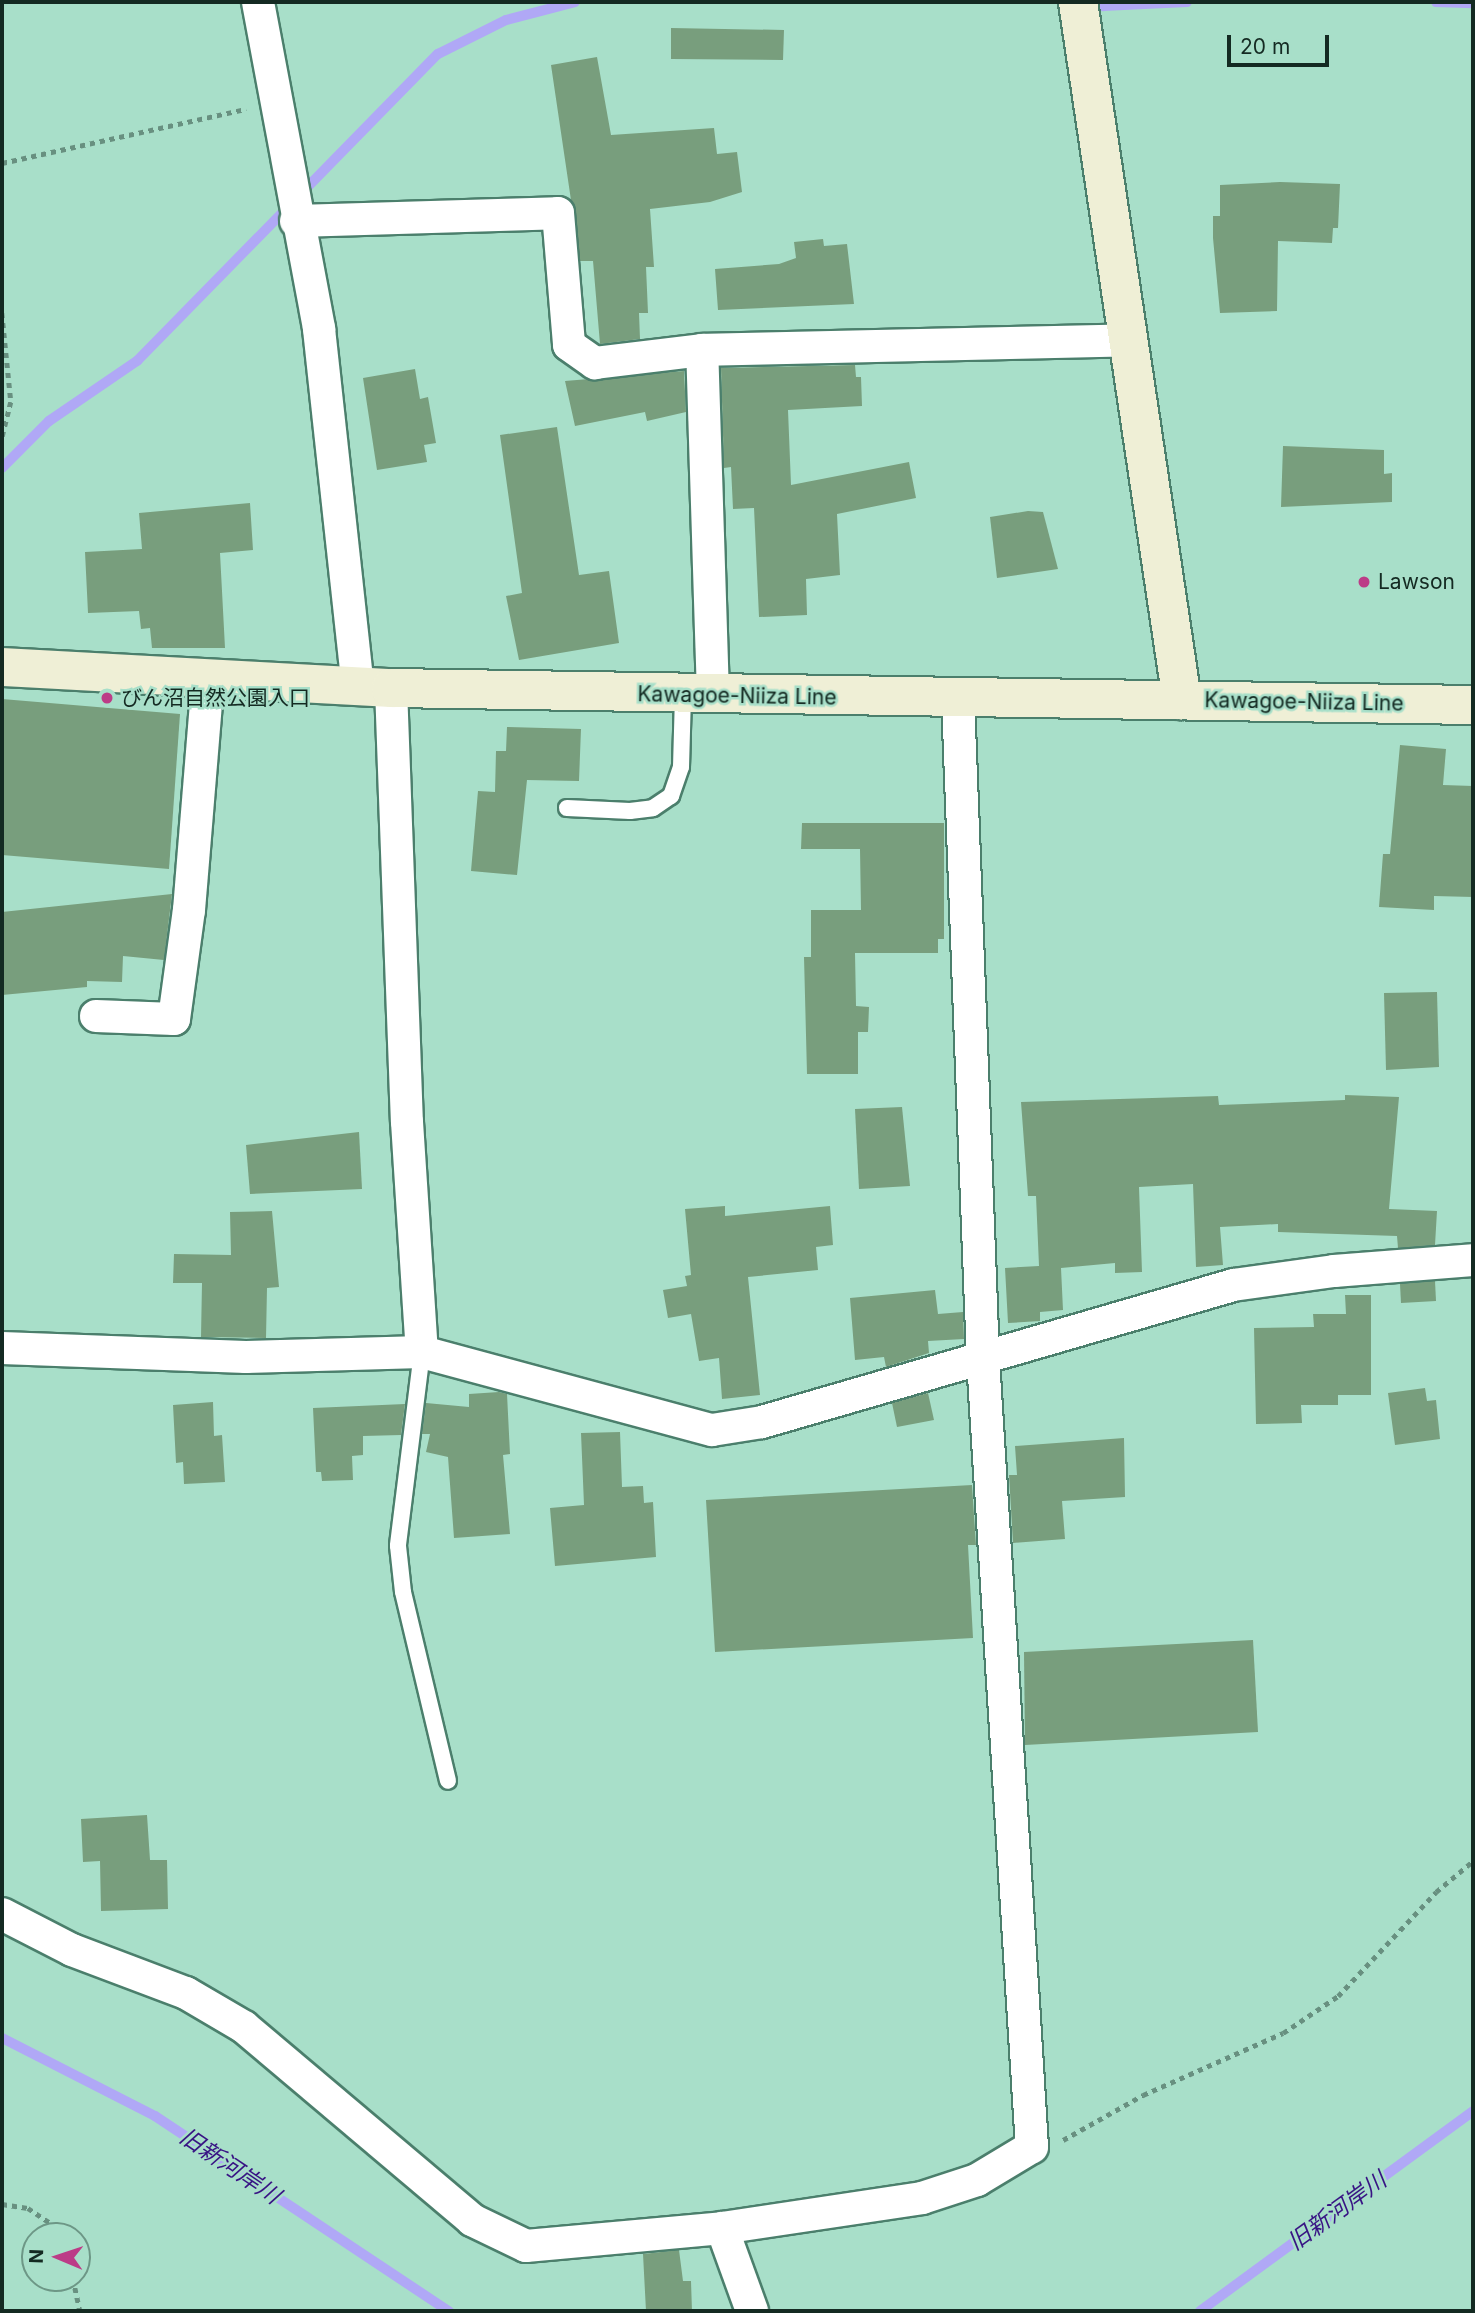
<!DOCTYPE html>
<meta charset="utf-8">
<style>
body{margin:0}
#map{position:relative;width:1475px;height:2313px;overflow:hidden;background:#a8dfc9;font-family:Inter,"Noto Sans JP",sans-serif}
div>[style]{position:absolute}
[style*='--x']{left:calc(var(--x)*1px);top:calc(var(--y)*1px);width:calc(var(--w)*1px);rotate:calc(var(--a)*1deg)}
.stream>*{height:10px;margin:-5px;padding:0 5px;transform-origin:5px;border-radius:5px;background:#b0a8f6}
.building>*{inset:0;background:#789e7d}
.path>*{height:4.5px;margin-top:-2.25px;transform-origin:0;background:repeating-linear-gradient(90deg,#689080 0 5px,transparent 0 10px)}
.roads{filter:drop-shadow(2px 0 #4b7f6c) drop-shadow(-2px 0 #4b7f6c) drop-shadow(0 2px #4b7f6c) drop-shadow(0 -2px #4b7f6c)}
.lane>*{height:16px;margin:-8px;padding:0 8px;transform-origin:8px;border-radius:8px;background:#fff}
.street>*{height:32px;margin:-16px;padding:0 16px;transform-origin:16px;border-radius:16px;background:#fff}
.secondary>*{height:38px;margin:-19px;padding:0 19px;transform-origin:19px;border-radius:19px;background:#efefd6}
.dots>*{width:19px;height:19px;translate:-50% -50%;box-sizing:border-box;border:4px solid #a8dfc9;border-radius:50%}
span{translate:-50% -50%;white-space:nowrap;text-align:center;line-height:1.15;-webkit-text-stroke:5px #a8dfc9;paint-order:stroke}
.poi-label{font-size:21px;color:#142a22}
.left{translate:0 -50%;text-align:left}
.street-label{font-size:21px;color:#142a22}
.water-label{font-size:23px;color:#381384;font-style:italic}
.frame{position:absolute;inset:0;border:4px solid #142a22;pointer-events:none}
.north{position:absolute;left:21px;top:2222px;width:70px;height:70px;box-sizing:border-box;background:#a8dfc9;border:2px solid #6d9786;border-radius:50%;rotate:272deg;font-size:19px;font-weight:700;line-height:28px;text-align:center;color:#142a22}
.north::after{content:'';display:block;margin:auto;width:24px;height:32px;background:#bc3c87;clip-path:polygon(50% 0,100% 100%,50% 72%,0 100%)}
.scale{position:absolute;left:1227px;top:35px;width:102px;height:32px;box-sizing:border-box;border:4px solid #142a22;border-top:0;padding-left:9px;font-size:21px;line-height:24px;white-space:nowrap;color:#142a22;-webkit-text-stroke:5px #a8dfc9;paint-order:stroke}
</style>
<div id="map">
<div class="stream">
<i style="--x:1089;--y:2;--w:15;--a:16"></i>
<i style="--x:1103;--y:6;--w:84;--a:-2.7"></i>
<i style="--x:1436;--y:2;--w:37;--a:2"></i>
<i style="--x:2;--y:468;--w:66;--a:-45"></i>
<i style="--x:49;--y:421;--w:107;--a:-34.3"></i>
<i style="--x:137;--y:361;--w:430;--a:-45.6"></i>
<i style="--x:438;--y:54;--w:76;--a:-26.6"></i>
<i style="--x:506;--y:20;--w:71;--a:-14.6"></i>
<i style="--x:2;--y:2038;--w:172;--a:27"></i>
<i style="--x:155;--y:2116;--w:353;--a:33.6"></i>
<i style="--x:1200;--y:2311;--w:338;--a:-36.2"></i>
</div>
<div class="building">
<i style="clip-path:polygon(671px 28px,784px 30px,783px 60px,671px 59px)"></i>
<i style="clip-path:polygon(597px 57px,611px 135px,714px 128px,717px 154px,737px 152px,742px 192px,710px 202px,650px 209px,654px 267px,646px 267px,648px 313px,639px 313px,640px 339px,600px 344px,593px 261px,580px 261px,551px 65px)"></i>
<i style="clip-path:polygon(1280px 182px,1340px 184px,1338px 228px,1333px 228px,1332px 243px,1278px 241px,1277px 311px,1220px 313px,1213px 238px,1213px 216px,1220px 216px,1220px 185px)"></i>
<i style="clip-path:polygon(823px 239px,824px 246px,847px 244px,854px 304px,718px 310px,715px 269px,779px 264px,796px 258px,794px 242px)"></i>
<i style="clip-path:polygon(855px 365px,856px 377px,861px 377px,862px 406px,788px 410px,791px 485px,909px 462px,916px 498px,837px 514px,840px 575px,806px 579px,807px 615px,759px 617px,754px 508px,733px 509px,731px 467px,724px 468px,721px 368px)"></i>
<i style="clip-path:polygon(415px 369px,420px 399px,428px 397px,436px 443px,424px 445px,427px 462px,377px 470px,363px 378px)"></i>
<i style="clip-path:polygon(684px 371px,686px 412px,647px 421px,645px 412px,575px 426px,565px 381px)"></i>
<i style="clip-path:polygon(557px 427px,579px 575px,609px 571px,619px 643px,519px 660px,506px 596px,522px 593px,500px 435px)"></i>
<i style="clip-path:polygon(1283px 446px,1384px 450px,1384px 474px,1392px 473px,1392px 502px,1281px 507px)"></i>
<i style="clip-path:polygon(250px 503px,253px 550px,220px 553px,225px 648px,152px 648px,150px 628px,141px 629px,139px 611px,88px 613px,85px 552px,142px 549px,139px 513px)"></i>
<i style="clip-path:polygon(1028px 511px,1043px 512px,1058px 569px,997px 578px,990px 517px)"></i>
<i style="clip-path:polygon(2px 699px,180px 714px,169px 869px,2px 855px)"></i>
<i style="clip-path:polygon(507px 727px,581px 729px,579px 781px,527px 780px,517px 875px,471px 871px,478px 791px,495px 792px,496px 751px,506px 751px)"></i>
<i style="clip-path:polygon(1400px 745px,1446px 749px,1443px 785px,1473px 786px,1473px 897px,1434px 896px,1434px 910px,1379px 907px,1383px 854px,1390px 854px)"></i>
<i style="clip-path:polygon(802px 823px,944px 823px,944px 939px,938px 939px,938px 953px,855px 953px,856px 1006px,869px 1007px,868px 1032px,858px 1032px,858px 1074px,807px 1074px,804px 957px,811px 957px,811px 910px,861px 910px,860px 849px,801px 849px)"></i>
<i style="clip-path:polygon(172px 894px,164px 960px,123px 956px,122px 982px,87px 981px,87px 987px,2px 995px,2px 912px)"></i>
<i style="clip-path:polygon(1437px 992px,1439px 1067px,1386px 1070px,1384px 993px)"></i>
<i style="clip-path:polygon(1345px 1095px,1399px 1097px,1389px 1209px,1437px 1211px,1435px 1245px,1398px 1248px,1397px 1236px,1278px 1232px,1278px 1224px,1220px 1227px,1223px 1265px,1196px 1267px,1193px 1184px,1139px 1187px,1142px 1272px,1115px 1273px,1115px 1263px,1061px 1268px,1063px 1310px,1040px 1312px,1040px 1321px,1008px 1323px,1005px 1268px,1039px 1266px,1036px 1196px,1028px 1196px,1021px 1102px,1218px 1096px,1219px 1105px,1345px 1100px)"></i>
<i style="clip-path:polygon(902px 1107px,910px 1186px,859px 1189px,855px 1109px)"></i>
<i style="clip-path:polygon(359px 1132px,362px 1189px,250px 1194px,246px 1145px)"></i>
<i style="clip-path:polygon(725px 1206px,725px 1216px,830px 1206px,833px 1245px,816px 1247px,818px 1270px,748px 1277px,760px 1395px,722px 1399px,719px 1358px,699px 1361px,691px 1314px,668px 1318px,663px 1290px,687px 1286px,685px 1276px,691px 1275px,685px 1209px)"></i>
<i style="clip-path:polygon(272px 1211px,279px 1287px,267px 1288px,266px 1338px,201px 1337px,202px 1283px,173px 1283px,174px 1254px,231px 1255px,230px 1212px)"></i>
<i style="clip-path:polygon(1435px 1281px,1436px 1301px,1401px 1303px,1400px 1284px)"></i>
<i style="clip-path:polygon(935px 1290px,938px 1314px,963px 1312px,964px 1339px,928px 1341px,929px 1353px,886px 1367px,884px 1357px,855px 1360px,850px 1298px)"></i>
<i style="clip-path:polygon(1345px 1295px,1371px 1295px,1371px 1395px,1338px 1395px,1338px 1405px,1301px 1405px,1302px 1423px,1256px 1424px,1254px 1328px,1314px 1327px,1313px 1314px,1346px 1314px)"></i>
<i style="clip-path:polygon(1425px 1388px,1427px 1401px,1436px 1400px,1440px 1439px,1395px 1445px,1388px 1393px)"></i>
<i style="clip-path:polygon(499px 1392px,507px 1394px,510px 1454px,503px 1455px,510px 1534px,454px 1538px,448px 1457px,426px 1452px,430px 1434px,422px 1434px,426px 1403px,469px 1407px,469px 1394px)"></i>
<i style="clip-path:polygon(928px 1393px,934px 1420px,897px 1427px,892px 1403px)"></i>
<i style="clip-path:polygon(213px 1402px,214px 1436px,222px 1435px,225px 1482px,184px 1484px,183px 1462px,176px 1463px,173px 1405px)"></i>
<i style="clip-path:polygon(405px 1404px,401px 1435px,363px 1436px,363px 1455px,352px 1456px,353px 1480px,322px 1481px,321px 1472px,316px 1472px,313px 1408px)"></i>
<i style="clip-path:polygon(620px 1432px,622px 1487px,643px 1486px,644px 1503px,653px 1502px,656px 1557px,555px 1566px,550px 1508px,584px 1505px,581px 1433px)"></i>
<i style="clip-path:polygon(1124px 1438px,1125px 1497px,1062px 1501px,1065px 1539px,1013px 1543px,1009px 1475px,1017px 1475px,1015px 1446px)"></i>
<i style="clip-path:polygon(972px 1485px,976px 1545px,968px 1545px,973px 1638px,715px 1652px,706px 1500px)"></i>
<i style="clip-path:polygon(1253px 1640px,1258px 1732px,1025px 1745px,1024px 1652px)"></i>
<i style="clip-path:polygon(147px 1815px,150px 1860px,167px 1860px,168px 1909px,101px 1911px,100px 1861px,83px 1862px,81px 1819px)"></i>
<i style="clip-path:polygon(679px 2250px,683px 2281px,691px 2281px,692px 2311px,646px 2311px,643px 2254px)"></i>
</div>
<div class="path">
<i style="--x:2;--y:163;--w:250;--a:-12.5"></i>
<i style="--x:2;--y:313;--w:89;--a:84.2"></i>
<i style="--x:11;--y:402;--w:38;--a:104"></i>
<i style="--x:1063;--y:2140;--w:92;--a:-29.4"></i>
<i style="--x:1143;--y:2095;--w:153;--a:-23.9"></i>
<i style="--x:1283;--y:2033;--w:66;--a:-33.9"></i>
<i style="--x:1338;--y:1996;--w:143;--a:-46.7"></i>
<i style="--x:1436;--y:1892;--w:48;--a:-40"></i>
<i style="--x:2;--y:2204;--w:26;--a:9"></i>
<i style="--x:28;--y:2208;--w:29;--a:34"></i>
<i style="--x:52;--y:2224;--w:15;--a:53"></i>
<i style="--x:73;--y:2278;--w:34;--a:78"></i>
</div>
<div class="roads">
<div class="lane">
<i style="--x:567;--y:808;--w:63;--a:2.7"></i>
<i style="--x:630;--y:811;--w:23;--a:-7"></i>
<i style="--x:653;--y:808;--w:22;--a:-34"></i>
<i style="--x:671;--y:796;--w:31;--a:-71"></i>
<i style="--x:681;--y:767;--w:72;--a:-88.4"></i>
<i style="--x:422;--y:1352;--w:195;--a:97.1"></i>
<i style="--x:398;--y:1546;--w:46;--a:83.8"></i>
<i style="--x:403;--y:1592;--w:194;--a:76.6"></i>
</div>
<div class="street">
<i style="--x:258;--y:2;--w:333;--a:79.4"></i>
<i style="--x:319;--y:329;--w:360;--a:83.8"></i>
<i style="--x:296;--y:221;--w:262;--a:-1.7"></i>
<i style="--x:558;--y:213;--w:132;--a:85.2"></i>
<i style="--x:569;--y:345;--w:32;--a:35"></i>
<i style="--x:595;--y:363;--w:108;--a:-6.9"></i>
<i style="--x:391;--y:688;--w:434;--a:87.9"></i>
<i style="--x:407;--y:1122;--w:230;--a:86.3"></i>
<i style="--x:713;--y:695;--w:345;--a:-91.8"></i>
<i style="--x:702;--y:350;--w:426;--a:-1.3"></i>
<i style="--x:96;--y:1016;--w:78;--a:2.2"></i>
<i style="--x:174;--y:1019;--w:110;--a:-82.2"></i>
<i style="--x:189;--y:910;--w:231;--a:-85.3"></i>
<i style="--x:2;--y:1348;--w:244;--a:2.1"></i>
<i style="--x:246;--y:1357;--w:176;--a:-1.6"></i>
<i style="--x:422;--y:1352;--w:300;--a:15.1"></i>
<i style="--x:712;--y:1430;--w:51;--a:-9.1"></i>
<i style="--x:762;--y:1422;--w:491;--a:-16.2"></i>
<i style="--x:1233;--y:1285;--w:102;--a:-7.9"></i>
<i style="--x:1334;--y:1271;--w:139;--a:-4.5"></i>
<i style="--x:2;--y:1914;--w:79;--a:27.2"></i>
<i style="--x:72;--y:1950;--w:122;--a:20.7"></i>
<i style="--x:186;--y:1993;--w:67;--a:30.4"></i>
<i style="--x:244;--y:2027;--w:299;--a:40.2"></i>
<i style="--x:472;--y:2220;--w:60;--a:25.7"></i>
<i style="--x:526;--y:2246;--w:197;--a:-5.2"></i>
<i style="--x:722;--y:2228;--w:202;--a:-8.5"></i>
<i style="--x:922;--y:2198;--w:58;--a:-18.1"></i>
<i style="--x:977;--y:2180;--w:64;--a:-31"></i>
<i style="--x:1032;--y:2147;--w:790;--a:-93.56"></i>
<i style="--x:983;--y:1359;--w:660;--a:-92.17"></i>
<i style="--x:722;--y:2228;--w:88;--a:70.1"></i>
</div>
<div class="secondary">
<i style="--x:1078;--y:2;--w:706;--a:81.53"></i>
<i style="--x:2;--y:667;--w:390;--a:3.1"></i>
<i style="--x:391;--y:688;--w:1082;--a:0.9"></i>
</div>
</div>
<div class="dots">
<i style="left:1364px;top:582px;background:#bc3c87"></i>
<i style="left:107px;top:698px;background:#bc3c87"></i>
</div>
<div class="poi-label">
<span class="left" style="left:1378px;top:582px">Lawson</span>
<span class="left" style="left:121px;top:698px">びん沼自然公園入口</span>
</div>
<div class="street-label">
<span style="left:737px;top:696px;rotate:1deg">Kawagoe-Niiza Line</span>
<span style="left:1304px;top:702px;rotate:1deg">Kawagoe-Niiza Line</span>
</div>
<div class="water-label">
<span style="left:230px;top:2166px;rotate:34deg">旧新河岸川</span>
<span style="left:1337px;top:2211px;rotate:-36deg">旧新河岸川</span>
</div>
<div class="frame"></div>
<div class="north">N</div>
<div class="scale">20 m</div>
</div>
